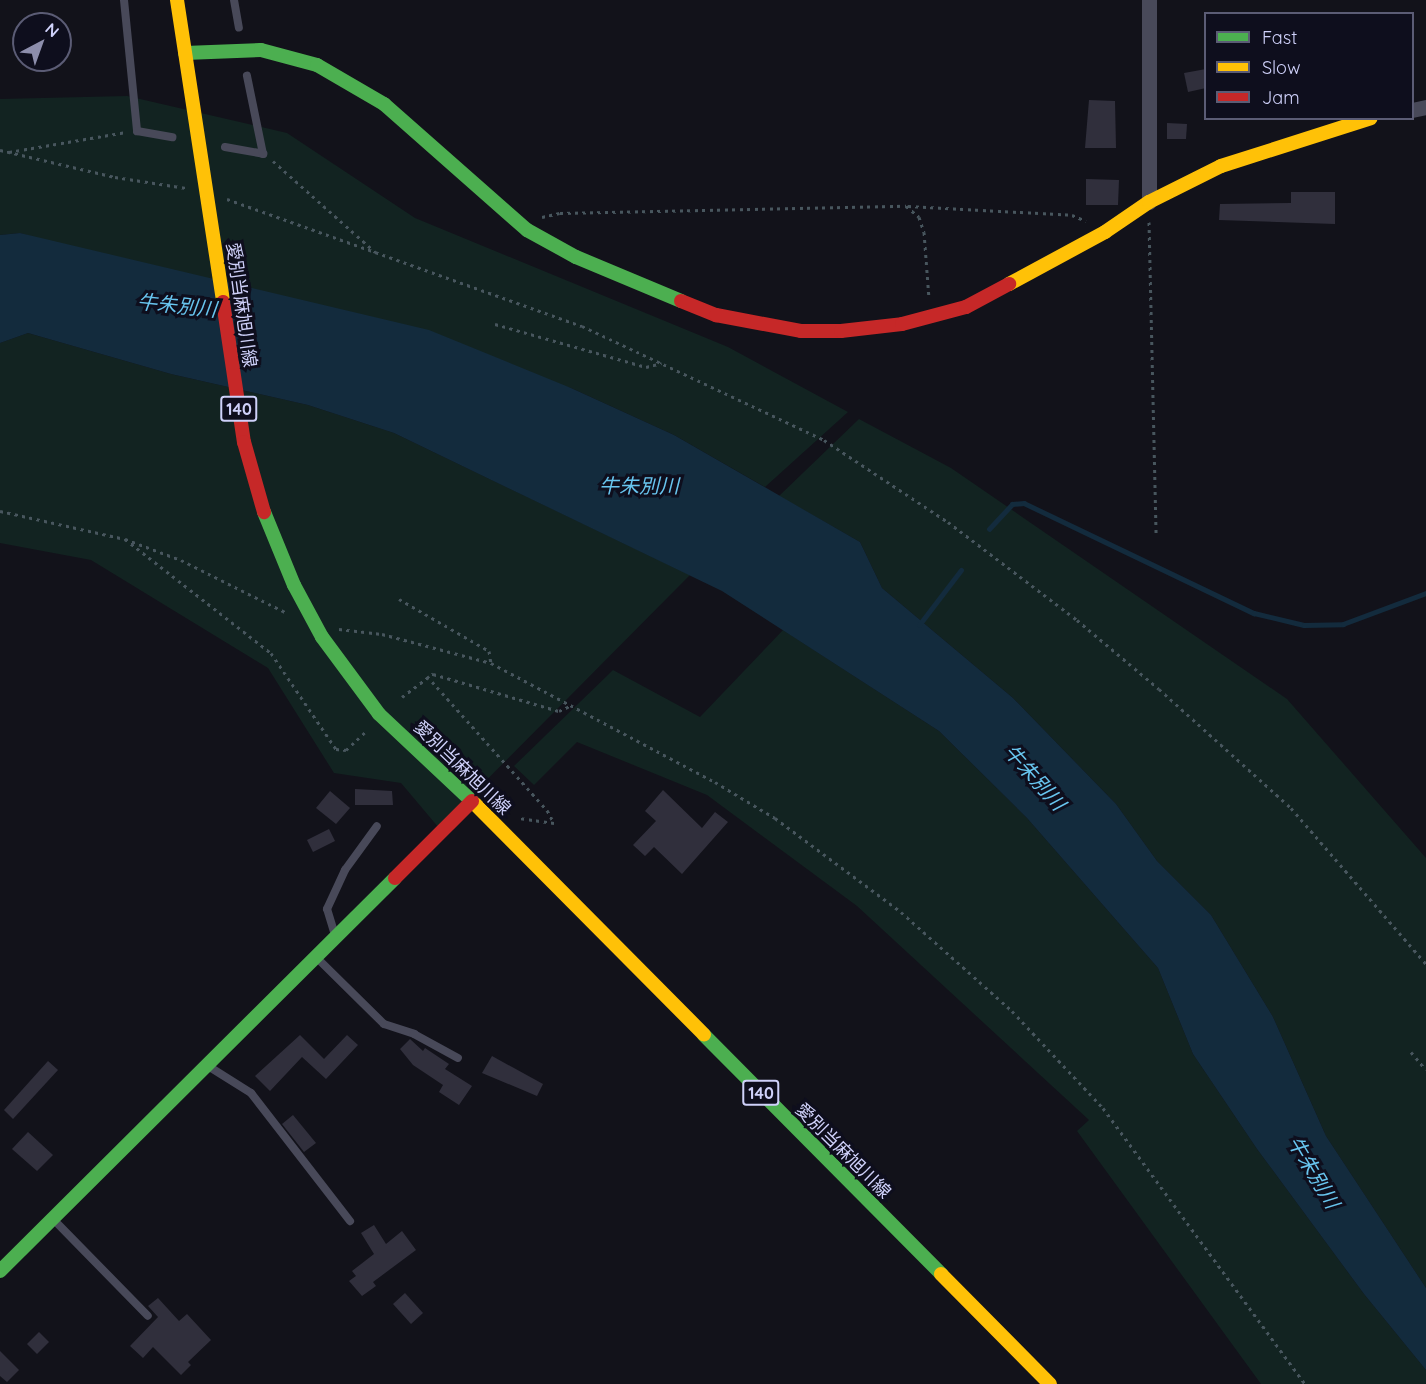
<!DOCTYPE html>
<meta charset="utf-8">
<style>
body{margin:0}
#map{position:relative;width:1426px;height:1384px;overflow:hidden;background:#12121a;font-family:Quicksand,"Noto Sans JP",sans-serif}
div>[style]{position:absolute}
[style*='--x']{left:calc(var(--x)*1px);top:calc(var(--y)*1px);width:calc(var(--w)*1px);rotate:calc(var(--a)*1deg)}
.green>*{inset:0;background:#122321}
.water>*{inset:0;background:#132b3d}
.stream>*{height:4.5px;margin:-2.25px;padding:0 2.25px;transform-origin:2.25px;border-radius:2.25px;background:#132b3d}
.building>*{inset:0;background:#302f3c}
.path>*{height:3px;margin-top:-1.5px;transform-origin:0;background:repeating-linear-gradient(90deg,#48565e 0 3px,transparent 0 7.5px)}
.lane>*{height:8px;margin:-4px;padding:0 4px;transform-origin:4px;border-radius:4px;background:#484959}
.street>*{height:15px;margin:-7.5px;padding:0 7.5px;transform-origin:7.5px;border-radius:7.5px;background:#484959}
.fast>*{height:14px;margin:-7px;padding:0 7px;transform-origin:7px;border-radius:7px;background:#4caf50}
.slow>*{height:14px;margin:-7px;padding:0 7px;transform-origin:7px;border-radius:7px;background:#ffc107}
.jam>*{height:14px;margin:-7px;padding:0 7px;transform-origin:7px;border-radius:7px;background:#c62828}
span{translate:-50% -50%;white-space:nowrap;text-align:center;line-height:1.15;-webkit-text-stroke:6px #0e0e1d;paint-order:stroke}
.shield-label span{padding:2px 4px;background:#0e0e1d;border:2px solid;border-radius:4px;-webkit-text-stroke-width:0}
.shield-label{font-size:16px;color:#cfd1fa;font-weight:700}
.street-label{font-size:18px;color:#cfd1fa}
.water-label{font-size:20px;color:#68c5ef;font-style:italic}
.legend{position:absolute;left:1204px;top:12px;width:210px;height:108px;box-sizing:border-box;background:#0e0e1d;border:2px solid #5b5c75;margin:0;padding:8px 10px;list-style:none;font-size:18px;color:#cfd1fa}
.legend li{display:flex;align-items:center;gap:12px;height:30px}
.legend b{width:30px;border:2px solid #5b5c75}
.north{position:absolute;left:12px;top:12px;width:60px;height:60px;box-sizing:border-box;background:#0e0e1d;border:2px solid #5b5c75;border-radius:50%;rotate:41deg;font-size:16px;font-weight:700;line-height:24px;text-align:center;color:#cfd1fa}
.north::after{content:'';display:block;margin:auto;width:21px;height:27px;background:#8d8eac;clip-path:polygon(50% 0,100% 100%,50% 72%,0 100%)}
</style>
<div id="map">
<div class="green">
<i style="clip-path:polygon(127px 96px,287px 133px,415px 218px,728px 347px,848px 412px,765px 487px,674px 435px,571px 388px,20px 233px,0 235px,0 99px)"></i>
<i style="clip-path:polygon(28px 333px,171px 374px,308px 405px,394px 433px,690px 575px,439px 828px,401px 783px,334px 773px,268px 668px,91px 560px,0 543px,0 343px)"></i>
<i style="clip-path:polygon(859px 419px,951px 468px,1287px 699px,1426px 858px,1426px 1288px,1326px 1136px,1273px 1017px,1211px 915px,1157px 861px,1116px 804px,1013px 698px,882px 588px,860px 542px,779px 496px)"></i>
<i style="clip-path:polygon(783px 630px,939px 731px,1027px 818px,1158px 968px,1193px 1054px,1257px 1149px,1364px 1294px,1426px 1370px,1426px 1384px,1261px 1384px,1077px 1131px,1089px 1120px,857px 906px,707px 795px,577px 742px,534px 785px,514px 766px,613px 670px,700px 717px)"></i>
</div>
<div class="water">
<i style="clip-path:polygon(20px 233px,429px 330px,571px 388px,674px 435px,860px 542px,882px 588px,1013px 698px,1116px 804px,1157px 861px,1211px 915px,1273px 1017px,1326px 1136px,1426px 1288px,1426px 1370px,1364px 1294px,1257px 1149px,1193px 1054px,1158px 968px,1027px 818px,939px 731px,722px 591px,394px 433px,308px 405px,171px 374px,28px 333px,0 343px,0 235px)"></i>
</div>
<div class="stream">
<i style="--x:989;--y:529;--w:34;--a:-47"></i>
<i style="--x:1012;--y:504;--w:12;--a:-5"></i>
<i style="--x:1024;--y:503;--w:255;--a:25.6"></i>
<i style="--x:1254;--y:613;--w:51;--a:13.5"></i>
<i style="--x:1304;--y:625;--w:39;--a:-1"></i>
<i style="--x:1343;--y:624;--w:89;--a:-20.5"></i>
<i style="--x:919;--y:625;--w:69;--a:-52.6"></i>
</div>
<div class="building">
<i style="clip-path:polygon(1206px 69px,1206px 88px,1188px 92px,1184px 73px)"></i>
<i style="clip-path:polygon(1089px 100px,1115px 101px,1116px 148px,1085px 148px)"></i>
<i style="clip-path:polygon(1167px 123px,1187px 124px,1186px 139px,1167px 139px)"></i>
<i style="clip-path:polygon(1086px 179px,1119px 180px,1118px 205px,1086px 205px)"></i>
<i style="clip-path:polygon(1291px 192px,1335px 192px,1335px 224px,1219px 220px,1220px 204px,1291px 203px)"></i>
<i style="clip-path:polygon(355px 789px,392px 791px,393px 805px,355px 805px)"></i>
<i style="clip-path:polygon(663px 790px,702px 828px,715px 812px,728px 822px,682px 874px,654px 847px,645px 856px,633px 845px,656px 821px,645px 811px)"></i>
<i style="clip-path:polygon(330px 791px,350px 808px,336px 824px,316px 808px)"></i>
<i style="clip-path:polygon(329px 829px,335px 841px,313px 852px,307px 840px)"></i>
<i style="clip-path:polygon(300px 1035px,324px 1059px,347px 1035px,358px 1045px,326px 1079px,302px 1057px,270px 1091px,255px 1076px)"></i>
<i style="clip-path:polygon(410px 1039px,423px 1051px,425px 1048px,449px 1064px,445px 1069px,472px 1086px,459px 1105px,439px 1092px,443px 1085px,413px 1065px,400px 1049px)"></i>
<i style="clip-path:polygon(492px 1056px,543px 1084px,537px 1096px,482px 1073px)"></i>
<i style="clip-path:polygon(48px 1061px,58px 1070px,13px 1119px,4px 1110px)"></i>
<i style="clip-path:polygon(293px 1115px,316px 1143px,304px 1152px,282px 1124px)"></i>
<i style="clip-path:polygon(28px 1132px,53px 1155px,37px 1171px,12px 1149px)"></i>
<i style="clip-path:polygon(374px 1225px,386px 1244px,402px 1231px,416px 1250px,373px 1282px,376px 1286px,362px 1296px,349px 1281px,356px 1276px,352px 1271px,374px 1254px,361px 1233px)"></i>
<i style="clip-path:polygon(405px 1293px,423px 1313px,411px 1324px,393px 1304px)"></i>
<i style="clip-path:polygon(158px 1298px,179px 1321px,187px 1314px,211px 1340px,188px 1362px,191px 1365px,181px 1375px,153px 1347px,143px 1358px,130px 1346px,158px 1317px,148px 1306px)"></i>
<i style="clip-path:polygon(39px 1332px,49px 1342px,37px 1354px,27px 1344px)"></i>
<i style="clip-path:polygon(0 1351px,19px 1370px,7px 1382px,0 1376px)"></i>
</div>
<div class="path">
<i style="--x:0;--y:150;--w:118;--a:13.2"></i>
<i style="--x:115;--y:177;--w:72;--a:8.8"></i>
<i style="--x:9;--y:152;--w:119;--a:-9.7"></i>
<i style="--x:273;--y:161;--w:137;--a:41.7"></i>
<i style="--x:227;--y:199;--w:377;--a:19.7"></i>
<i style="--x:582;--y:326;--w:268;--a:25.2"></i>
<i style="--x:824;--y:440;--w:149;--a:33.5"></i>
<i style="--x:948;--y:522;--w:162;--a:37.2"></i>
<i style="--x:1077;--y:620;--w:107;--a:40.1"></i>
<i style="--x:1159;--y:689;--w:178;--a:42"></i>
<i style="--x:1291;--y:808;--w:206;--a:49.1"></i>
<i style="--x:908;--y:206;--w:164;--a:3.1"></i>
<i style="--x:1072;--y:215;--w:15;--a:23"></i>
<i style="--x:542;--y:217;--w:18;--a:-13"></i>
<i style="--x:560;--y:213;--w:346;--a:-1.2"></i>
<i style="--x:906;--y:206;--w:17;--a:40"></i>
<i style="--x:919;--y:217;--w:16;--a:72"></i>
<i style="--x:924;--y:232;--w:67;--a:85.7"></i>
<i style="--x:1149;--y:222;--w:314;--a:88.7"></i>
<i style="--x:495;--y:324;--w:157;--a:15.9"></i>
<i style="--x:646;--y:367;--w:16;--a:-14"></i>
<i style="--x:0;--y:511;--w:128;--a:12.6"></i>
<i style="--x:125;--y:539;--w:60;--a:20.6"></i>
<i style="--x:181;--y:560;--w:116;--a:26.6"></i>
<i style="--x:125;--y:539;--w:185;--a:38"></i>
<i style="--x:271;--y:653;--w:116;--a:55.9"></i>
<i style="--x:336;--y:749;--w:10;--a:6"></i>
<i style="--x:346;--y:750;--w:26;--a:-43"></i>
<i style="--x:399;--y:599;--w:104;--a:30"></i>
<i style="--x:489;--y:651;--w:12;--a:81"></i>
<i style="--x:339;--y:629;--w:43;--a:6.6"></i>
<i style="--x:382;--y:634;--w:113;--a:14.9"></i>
<i style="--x:491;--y:663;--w:254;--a:28"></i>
<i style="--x:715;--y:782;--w:70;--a:31"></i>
<i style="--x:775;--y:818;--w:157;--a:36.7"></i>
<i style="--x:901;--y:912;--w:149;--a:41.7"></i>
<i style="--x:1012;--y:1011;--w:133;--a:46.8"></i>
<i style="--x:1103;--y:1108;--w:342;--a:53.8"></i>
<i style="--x:427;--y:676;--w:180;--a:48.2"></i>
<i style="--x:547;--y:810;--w:15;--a:62"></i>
<i style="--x:554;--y:823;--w:37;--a:-172"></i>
<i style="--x:402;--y:697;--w:39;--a:-37"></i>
<i style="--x:433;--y:674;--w:131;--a:16.4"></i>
<i style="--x:559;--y:711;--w:14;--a:-25"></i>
<i style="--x:1411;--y:1052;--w:23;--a:50"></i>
</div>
<div class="lane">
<i style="--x:124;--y:0;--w:132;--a:84.3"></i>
<i style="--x:137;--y:131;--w:36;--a:10"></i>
<i style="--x:234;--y:0;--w:28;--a:80"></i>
<i style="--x:225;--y:147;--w:39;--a:10"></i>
<i style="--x:263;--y:154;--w:80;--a:-101.6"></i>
<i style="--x:335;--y:935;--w:27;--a:-107"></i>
<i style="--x:327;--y:909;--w:43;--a:-65.2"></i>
<i style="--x:345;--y:870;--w:54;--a:-54"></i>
<i style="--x:317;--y:958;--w:94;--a:44.6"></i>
<i style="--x:384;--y:1024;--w:32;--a:18"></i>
<i style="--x:414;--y:1034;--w:50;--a:28.6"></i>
<i style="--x:208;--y:1066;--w:51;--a:32.1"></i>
<i style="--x:251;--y:1093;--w:162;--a:52.3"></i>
<i style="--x:54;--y:1220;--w:134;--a:45.6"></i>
</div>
<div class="street">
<i style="--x:1412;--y:110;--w:14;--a:-12"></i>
<i style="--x:1149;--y:202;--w:202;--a:-90"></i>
</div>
<div class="fast">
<i style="--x:185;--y:53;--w:76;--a:-2.3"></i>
<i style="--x:261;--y:50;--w:58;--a:15"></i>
<i style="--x:317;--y:65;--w:78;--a:30.2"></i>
<i style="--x:384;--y:104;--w:191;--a:41.4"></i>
<i style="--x:527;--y:230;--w:56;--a:28.9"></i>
<i style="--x:576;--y:257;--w:114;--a:22.7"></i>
<i style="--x:264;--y:512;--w:79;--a:67.7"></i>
<i style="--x:294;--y:585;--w:59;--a:61.7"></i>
<i style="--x:322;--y:637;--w:96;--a:53.5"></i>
<i style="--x:379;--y:714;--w:132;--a:43.2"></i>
<i style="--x:704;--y:1035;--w:337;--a:45.2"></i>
<i style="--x:0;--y:1271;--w:557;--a:-44.85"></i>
</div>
<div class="slow">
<i style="--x:177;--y:0;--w:305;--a:81.3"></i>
<i style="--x:1009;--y:284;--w:109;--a:-28.4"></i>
<i style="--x:1105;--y:232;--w:53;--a:-34.3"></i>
<i style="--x:1149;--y:202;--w:80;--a:-26.6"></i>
<i style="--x:1221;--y:166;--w:157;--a:-17.7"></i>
<i style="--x:475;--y:804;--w:325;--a:45.2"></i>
<i style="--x:941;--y:1274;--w:155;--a:45.3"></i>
</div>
<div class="jam">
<i style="--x:681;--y:301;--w:38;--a:22"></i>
<i style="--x:716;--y:315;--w:86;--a:10.7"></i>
<i style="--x:801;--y:331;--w:40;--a:0"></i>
<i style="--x:841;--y:331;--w:61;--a:-6.5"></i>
<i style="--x:902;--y:324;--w:66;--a:-14.9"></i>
<i style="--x:966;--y:307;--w:49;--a:-28.1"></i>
<i style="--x:223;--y:302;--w:142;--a:81.5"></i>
<i style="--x:244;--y:442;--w:73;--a:74.1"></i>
<i style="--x:395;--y:878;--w:109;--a:-45"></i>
</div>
<div class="shield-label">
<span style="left:239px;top:409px">140</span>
<span style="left:761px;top:1093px">140</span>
</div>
<div class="street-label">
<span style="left:241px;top:305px;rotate:82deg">愛別当麻旭川線</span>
<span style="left:462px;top:768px;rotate:44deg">愛別当麻旭川線</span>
<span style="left:843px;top:1151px;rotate:45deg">愛別当麻旭川線</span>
</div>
<div class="water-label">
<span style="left:177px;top:305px;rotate:6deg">牛朱別川</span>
<span style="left:639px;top:485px">牛朱別川</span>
<span style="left:1035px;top:777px;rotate:48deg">牛朱別川</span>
<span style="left:1314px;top:1172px;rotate:59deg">牛朱別川</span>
</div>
<ul class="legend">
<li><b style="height:8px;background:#4caf50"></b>Fast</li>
<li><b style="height:8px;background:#ffc107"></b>Slow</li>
<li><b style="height:8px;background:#c62828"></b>Jam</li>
</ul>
<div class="north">N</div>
</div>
